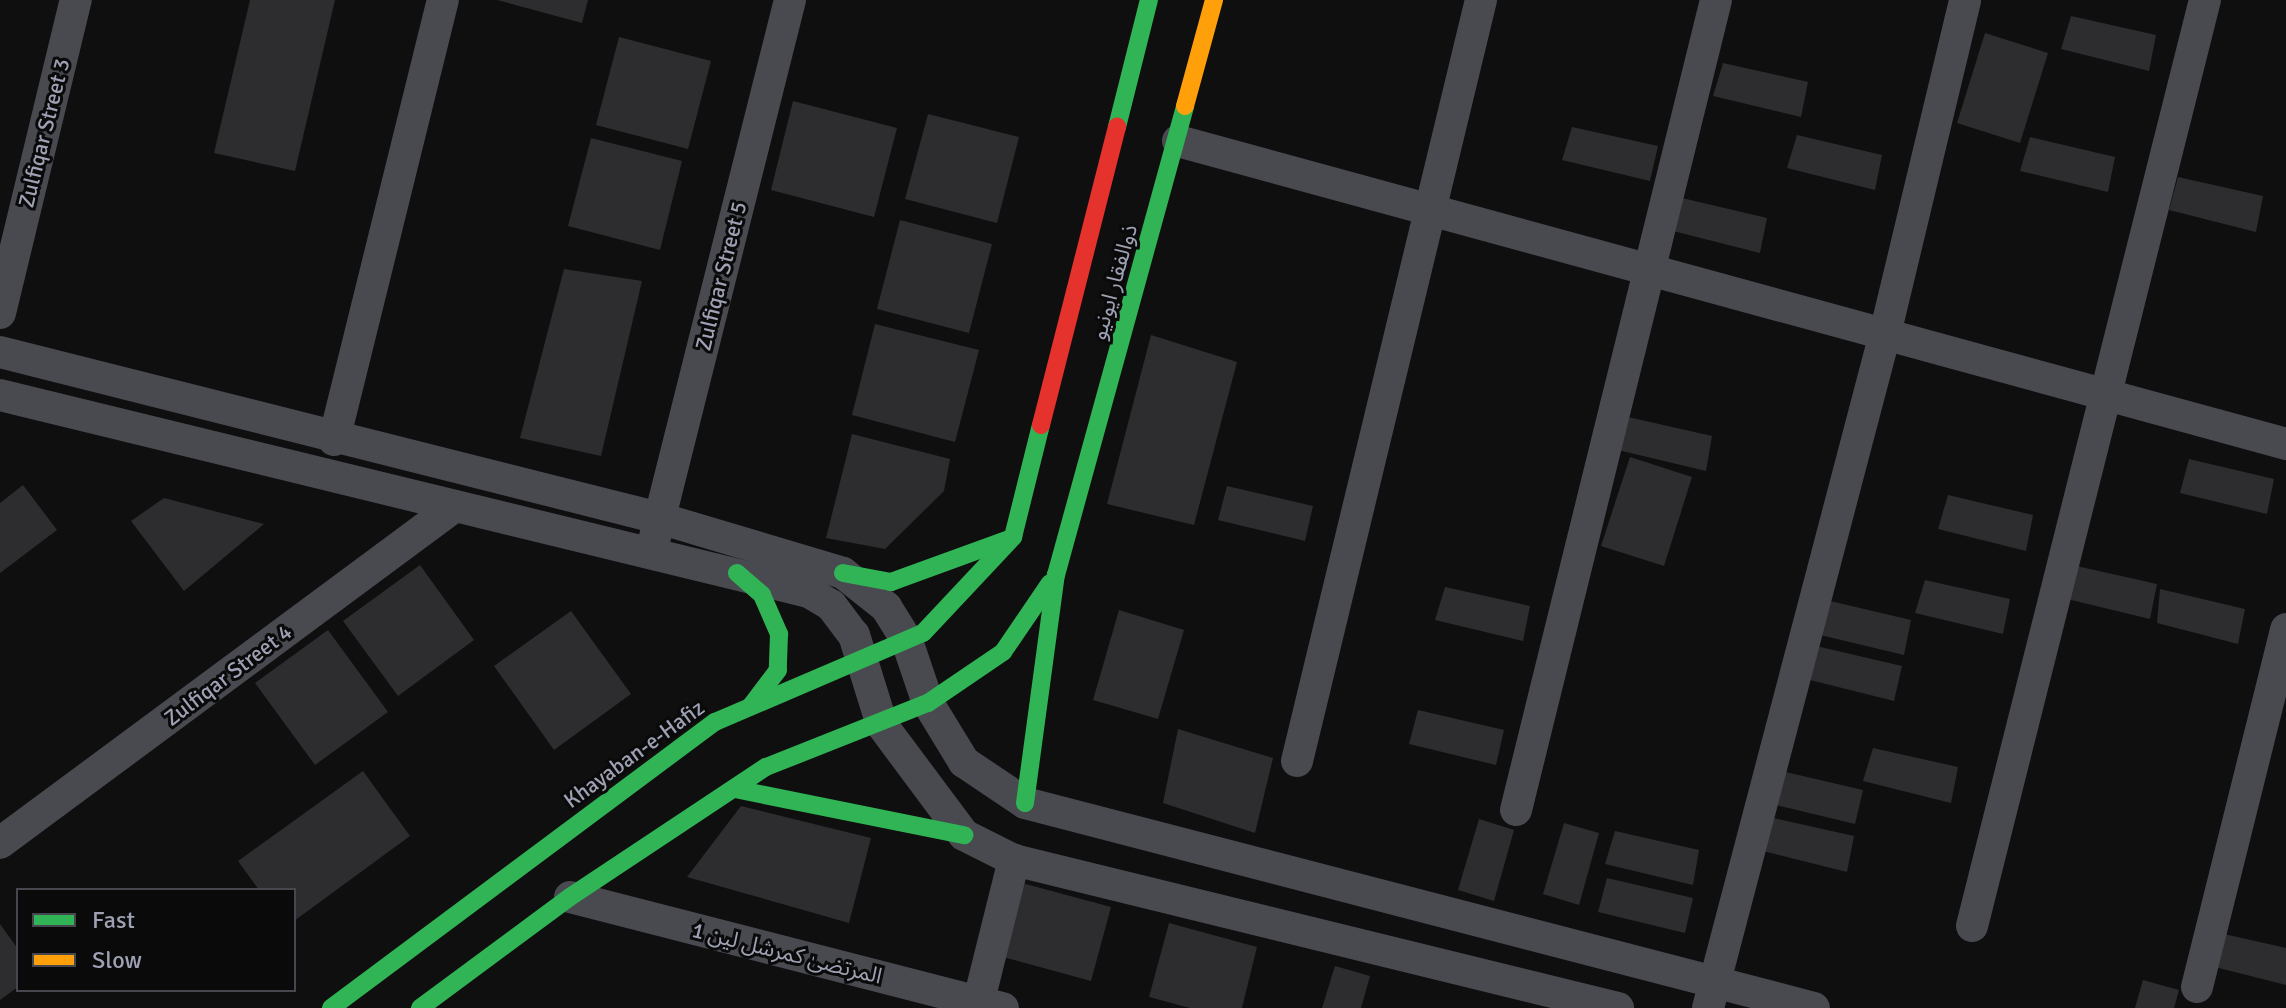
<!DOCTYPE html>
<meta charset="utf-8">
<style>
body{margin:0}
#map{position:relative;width:2286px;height:1008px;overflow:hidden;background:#0f0f10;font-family:Signika,"Noto Sans Arabic",sans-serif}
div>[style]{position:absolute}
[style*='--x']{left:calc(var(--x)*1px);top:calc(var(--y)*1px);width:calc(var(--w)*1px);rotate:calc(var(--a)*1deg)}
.building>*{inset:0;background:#2d2d30}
.street>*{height:32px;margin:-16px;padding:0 16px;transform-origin:16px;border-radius:16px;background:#494950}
.fast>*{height:18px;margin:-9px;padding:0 9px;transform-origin:9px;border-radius:9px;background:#30b455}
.slow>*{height:18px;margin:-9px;padding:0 9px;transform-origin:9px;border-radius:9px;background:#ff9f0a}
.jam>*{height:18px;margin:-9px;padding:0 9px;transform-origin:9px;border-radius:9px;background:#e5322d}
span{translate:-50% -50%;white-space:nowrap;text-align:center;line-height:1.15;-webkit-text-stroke:6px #0a0a0b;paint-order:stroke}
.street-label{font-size:22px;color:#9ea1b3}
.legend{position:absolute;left:16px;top:888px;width:280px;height:104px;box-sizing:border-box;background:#0a0a0b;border:2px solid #45464e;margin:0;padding:10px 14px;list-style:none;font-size:24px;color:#9ea1b3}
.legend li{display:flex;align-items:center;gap:16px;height:40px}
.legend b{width:40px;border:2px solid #45464e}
</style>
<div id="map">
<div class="building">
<i style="clip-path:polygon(250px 0,335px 0,295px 171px,214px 153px)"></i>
<i style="clip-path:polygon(497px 0,588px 0,582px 23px)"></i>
<i style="clip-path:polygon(2071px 16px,2156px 35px,2149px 71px,2061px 49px)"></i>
<i style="clip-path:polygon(1985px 33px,2048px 53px,2020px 143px,1957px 123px)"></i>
<i style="clip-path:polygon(619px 37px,711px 61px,688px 149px,596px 125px)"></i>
<i style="clip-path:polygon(1723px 63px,1808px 82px,1801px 117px,1713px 96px)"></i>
<i style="clip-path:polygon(793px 101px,897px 128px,874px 217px,771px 190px)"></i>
<i style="clip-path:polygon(928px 114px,1019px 137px,997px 223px,905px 199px)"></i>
<i style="clip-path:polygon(1572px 127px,1658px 146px,1650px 181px,1562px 160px)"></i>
<i style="clip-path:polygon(1797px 135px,1882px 155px,1875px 190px,1787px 168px)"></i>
<i style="clip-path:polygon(2030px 137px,2115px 157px,2108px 192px,2020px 171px)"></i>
<i style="clip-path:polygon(591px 138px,682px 161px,660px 250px,568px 226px)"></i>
<i style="clip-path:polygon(2178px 177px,2263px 196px,2256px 232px,2169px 210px)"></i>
<i style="clip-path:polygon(1682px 198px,1767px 218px,1760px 253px,1673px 231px)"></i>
<i style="clip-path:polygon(900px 220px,992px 244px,969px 333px,877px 309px)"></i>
<i style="clip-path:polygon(564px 269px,642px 281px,601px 456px,520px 438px)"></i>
<i style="clip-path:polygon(875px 324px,979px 350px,955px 442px,852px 415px)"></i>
<i style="clip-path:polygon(1151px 335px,1237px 362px,1194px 525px,1107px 504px)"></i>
<i style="clip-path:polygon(1628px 417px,1712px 436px,1706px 471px,1618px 450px)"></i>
<i style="clip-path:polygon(852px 434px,950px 459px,944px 491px,885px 549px,826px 538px)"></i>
<i style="clip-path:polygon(1630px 457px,1692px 477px,1664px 566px,1601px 546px)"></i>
<i style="clip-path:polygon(2189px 459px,2274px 479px,2267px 514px,2180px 493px)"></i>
<i style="clip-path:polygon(23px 485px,57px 530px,0 573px,0 503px)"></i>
<i style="clip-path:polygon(1227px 486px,1313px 506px,1305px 541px,1218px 520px)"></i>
<i style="clip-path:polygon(1948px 495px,2033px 515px,2026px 551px,1938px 529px)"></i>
<i style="clip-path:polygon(164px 498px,264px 524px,184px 591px,131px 521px)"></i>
<i style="clip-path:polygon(420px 565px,474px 640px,398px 696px,343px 621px)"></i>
<i style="clip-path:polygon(2072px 565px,2157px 584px,2150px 619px,2063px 598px)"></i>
<i style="clip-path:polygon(1925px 580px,2010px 599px,2003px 634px,1915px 613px)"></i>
<i style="clip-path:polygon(1445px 587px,1530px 606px,1523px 641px,1435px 620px)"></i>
<i style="clip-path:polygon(2160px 589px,2245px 609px,2238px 644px,2157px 623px)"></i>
<i style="clip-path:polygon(1826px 600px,1911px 620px,1904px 655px,1816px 634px)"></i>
<i style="clip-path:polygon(1119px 610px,1184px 630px,1158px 719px,1093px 700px)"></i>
<i style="clip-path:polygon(571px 611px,631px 694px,554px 750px,494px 666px)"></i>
<i style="clip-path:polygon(328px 630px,388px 712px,315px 765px,255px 683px)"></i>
<i style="clip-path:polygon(1816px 646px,1902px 666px,1894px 701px,1806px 679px)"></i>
<i style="clip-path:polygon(1418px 710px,1504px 730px,1496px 765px,1409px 744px)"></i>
<i style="clip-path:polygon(1178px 729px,1273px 758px,1255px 833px,1163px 803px)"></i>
<i style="clip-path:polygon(1873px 748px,1958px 767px,1951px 803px,1863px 781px)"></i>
<i style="clip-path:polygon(1777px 770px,1863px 790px,1855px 824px,1768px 803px)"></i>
<i style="clip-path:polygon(363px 771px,410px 836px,294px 921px,294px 890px,259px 890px,238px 861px)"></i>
<i style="clip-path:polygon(741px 806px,871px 838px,849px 923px,687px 877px)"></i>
<i style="clip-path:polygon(1769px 817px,1854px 836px,1847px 872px,1759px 850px)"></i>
<i style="clip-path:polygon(1479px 819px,1514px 830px,1494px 901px,1458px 890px)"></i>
<i style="clip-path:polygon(1564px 823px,1599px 833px,1579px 905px,1543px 894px)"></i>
<i style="clip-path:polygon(1615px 831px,1699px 850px,1693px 885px,1605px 864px)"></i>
<i style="clip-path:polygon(1607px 878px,1693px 898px,1685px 933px,1598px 912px)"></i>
<i style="clip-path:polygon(1022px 883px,1111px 907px,1091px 981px,1003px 957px)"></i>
<i style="clip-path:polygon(1169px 923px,1257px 947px,1242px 1008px,1190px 1008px,1149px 997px)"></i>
<i style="clip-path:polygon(0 924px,18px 949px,18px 987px,0 1000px)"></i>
<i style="clip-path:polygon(2224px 934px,2286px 948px,2286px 985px,2215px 967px)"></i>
<i style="clip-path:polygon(1335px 966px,1370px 976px,1361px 1008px,1322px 1008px)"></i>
<i style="clip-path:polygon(2143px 980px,2179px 990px,2174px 1008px,2135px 1008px)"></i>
</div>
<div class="street">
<i style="--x:1178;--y:141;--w:1149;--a:15.29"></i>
<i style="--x:0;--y:313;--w:322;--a:-76.4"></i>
<i style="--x:0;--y:352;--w:680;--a:14.14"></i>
<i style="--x:659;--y:518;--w:192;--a:16.6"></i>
<i style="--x:843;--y:573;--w:55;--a:38.3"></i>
<i style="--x:886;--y:607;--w:40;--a:58"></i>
<i style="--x:907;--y:641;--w:65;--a:71.3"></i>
<i style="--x:928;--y:703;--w:69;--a:58.6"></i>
<i style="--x:964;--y:762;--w:73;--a:33.9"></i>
<i style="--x:1025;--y:803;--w:815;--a:14.56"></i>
<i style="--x:0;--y:395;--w:833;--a:13.69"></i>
<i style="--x:809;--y:592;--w:26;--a:31"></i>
<i style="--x:831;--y:605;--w:38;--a:53"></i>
<i style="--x:854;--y:635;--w:94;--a:72.7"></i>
<i style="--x:882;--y:725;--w:137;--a:53.3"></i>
<i style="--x:964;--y:835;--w:56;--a:26.6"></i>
<i style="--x:1014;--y:860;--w:622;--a:13.77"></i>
<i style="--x:334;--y:440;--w:453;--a:-76.1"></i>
<i style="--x:655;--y:537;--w:554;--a:-75.89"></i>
<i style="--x:1297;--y:761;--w:783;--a:-76.41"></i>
<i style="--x:1516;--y:810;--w:834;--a:-76.13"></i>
<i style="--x:0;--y:843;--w:566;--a:-36.53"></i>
<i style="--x:570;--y:897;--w:447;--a:14.4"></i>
<i style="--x:1972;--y:926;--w:955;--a:-75.88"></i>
<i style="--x:2197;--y:987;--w:369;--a:-76"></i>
<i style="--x:977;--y:1008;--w:153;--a:-76"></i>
<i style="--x:1708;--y:1008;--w:697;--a:-75.29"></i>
<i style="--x:1885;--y:334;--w:343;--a:-76.5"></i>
</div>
<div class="fast">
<i style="--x:1117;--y:127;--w:131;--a:-75.9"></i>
<i style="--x:737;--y:573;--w:33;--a:41"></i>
<i style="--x:762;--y:595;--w:43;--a:66.4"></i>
<i style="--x:779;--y:634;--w:36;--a:92"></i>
<i style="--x:778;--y:670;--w:46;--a:127.1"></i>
<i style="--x:843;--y:573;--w:49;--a:10.6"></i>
<i style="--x:891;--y:582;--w:126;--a:-20"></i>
<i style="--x:735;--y:789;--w:234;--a:11.4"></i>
<i style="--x:1025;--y:803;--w:230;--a:-82.3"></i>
<i style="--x:1056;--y:575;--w:486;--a:-74.6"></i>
<i style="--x:331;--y:1008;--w:479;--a:-36.7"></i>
<i style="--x:715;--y:722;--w:226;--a:-23.2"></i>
<i style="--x:923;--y:633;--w:132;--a:-46.8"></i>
<i style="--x:1013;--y:537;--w:115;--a:-76"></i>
<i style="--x:420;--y:1008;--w:187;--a:-36.5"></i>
<i style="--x:570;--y:897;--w:235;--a:-33.6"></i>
<i style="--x:766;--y:767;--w:174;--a:-21.6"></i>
<i style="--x:928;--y:703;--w:91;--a:-34.2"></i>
<i style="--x:1003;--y:652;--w:83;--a:-55.7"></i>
</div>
<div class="slow">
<i style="--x:1185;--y:106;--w:110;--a:-74.7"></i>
</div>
<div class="jam">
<i style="--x:1041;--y:425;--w:308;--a:-75.7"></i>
</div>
<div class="street-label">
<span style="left:44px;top:133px;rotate:-76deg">Zulfiqar Street 3</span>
<span style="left:721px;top:276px;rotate:-76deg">Zulfiqar Street 5</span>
<span style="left:1114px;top:282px;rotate:-74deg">ذوالفقار ایونیو</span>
<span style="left:228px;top:675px;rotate:-37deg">Zulfiqar Street 4</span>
<span style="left:634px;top:754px;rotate:-36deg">Khayaban-e-Hafiz</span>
<span style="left:787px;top:953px;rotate:14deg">المرتضیٰ کمرشل لین 1</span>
</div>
<ul class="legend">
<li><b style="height:10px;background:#30b455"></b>Fast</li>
<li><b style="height:10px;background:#ff9f0a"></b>Slow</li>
</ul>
</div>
